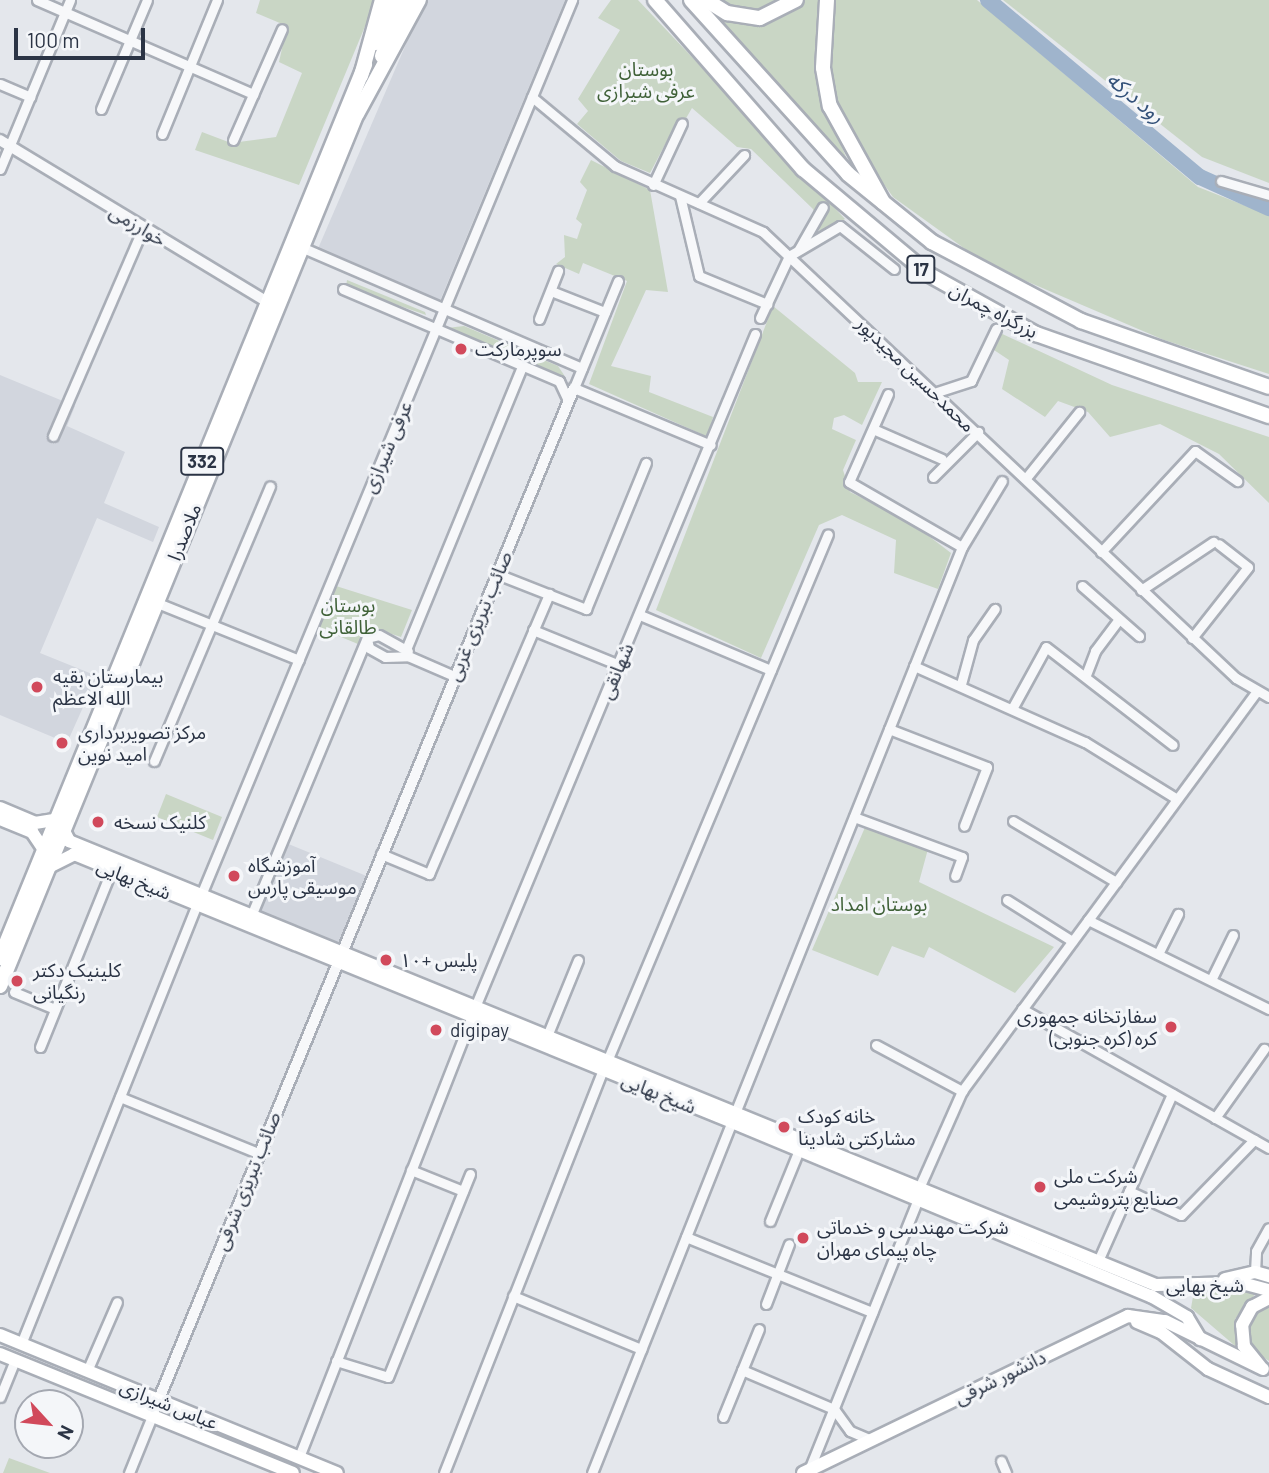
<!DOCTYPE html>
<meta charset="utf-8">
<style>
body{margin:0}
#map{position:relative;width:1269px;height:1473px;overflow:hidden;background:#e4e7ec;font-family:Barlow,"Noto Sans Arabic",sans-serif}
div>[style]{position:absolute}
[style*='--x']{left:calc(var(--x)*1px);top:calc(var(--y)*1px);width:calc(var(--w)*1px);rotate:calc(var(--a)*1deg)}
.built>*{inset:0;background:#d2d6de}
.green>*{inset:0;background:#c9d6c5}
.river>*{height:16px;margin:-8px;padding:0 8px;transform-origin:8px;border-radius:8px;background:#9fb4cc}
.roads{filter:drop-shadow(2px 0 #a9aeb7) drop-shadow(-2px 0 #a9aeb7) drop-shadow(0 2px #a9aeb7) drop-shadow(0 -2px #a9aeb7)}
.minor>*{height:9px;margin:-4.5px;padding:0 4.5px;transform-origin:4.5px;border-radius:4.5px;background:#f7f8fa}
.tertiary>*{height:10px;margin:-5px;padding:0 5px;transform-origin:5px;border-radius:5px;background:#f7f8fa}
.secondary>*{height:12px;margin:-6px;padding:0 6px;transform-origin:6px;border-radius:6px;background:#fff}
.primary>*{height:14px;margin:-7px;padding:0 7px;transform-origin:7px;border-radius:7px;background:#fff}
.trunk>*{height:14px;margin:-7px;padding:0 7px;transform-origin:7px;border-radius:7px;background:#fff}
.dots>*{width:19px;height:19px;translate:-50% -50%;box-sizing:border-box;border:4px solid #f4f6f9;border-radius:50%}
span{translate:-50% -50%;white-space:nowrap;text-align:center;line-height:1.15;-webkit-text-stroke:6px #f4f6f9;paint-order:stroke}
.shield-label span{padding:2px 5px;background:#f4f6f9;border:2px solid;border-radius:5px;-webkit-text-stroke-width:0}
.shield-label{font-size:18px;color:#2b3445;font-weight:700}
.park-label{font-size:19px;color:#3f6138}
.street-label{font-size:19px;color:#2b3445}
.poi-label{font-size:19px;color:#2b3445}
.left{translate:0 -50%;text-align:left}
.right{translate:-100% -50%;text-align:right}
.water-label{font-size:21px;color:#34527a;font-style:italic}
.north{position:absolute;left:14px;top:1389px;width:70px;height:70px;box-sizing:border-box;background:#f4f6f9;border:2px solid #a4a8b1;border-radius:50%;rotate:117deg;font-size:19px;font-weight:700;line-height:28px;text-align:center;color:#2b3445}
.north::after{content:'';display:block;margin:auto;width:24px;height:32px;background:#d1495b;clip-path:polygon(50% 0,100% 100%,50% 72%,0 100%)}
.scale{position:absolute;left:14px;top:28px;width:131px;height:32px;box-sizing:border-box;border:4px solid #2b3445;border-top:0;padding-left:9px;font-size:21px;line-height:24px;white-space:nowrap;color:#2b3445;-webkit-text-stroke:5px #f4f6f9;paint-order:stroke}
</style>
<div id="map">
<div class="built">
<i style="clip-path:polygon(425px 0,565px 0,439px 303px,317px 251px)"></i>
<i style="clip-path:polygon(0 375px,75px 406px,67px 426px,125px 452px,104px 503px,159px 527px,153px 542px,97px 518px,40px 653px,97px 676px,67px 743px,0 715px)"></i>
<i style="clip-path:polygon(286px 843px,369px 877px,339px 950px,258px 916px)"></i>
</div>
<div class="green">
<i style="clip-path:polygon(260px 0,376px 0,299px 185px,195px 150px,202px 132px,231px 143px,276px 137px,302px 73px,279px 62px,287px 26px,256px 13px)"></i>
<i style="clip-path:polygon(611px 0,638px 0,845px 219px,820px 232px,813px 209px,751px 149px,737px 147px,692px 108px,685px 120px,679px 118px,650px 173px,621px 161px,577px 124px,588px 111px,578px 99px,620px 30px,598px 18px)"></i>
<i style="clip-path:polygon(712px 0,789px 0,749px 14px)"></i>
<i style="clip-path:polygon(803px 0,819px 0,817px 88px,849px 164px,716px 14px,762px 22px)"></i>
<i style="clip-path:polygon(833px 0,977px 0,1198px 187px,1269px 215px,1269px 374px,1164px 340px,986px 264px,893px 197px,844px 128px,830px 72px)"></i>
<i style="clip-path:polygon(1003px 0,1269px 0,1269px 183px,1202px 157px)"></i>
<i style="clip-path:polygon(591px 160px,650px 190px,668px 292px,646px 290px,611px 366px,651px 376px,649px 392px,713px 417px,708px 437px,589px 384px,627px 281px,583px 263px,579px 274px,556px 264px,565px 257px,564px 235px,577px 239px,582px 224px,576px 219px,587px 190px,580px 182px)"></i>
<i style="clip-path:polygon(347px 280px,425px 312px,426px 315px,346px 287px)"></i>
<i style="clip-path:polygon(773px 306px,855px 373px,858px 382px,882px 382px,862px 425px,844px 415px,834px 418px,832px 429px,856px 440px,843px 470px,850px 492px,909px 521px,951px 553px,938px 589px,894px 573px,896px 540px,842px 515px,819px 525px,761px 658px,656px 610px)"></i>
<i style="clip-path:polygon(464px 326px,558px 366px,566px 378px,447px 328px)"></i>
<i style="clip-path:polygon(998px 332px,1112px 385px,1269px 437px,1269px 503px,1219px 454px,1160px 424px,1110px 437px,1088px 412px,1058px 401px,1045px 417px,1002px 389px,1009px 360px,991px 348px)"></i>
<i style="clip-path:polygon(336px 586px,412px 610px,401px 637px,367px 626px,358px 644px,319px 628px)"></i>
<i style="clip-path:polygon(166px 794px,222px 817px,213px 840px,157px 817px)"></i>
<i style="clip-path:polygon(866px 825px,928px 849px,919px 882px,1054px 947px,1015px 993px,929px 947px,924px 958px,892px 946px,878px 976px,812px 950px)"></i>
<i style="clip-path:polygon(1194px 1291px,1256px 1293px,1235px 1319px,1241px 1351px,1191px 1308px)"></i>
<i style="clip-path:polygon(1269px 1306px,1269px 1361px,1255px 1352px,1248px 1333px,1255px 1315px)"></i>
<i style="clip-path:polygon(9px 1458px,50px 1473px,3px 1473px)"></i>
</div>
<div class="river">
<i style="--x:988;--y:0;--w:276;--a:39.9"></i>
<i style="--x:1200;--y:177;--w:76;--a:24.2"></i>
</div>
<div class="roads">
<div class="minor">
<i style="--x:37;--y:0;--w:236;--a:23.5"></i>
<i style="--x:0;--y:84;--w:33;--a:23"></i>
<i style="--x:532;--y:97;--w:108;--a:39.7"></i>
<i style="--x:615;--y:166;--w:162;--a:24"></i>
<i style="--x:763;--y:232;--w:650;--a:43.32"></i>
<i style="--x:1236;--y:678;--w:38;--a:30"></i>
<i style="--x:101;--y:109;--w:118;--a:-67.1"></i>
<i style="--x:162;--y:134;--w:145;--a:-67.7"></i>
<i style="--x:233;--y:140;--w:121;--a:-66.2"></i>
<i style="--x:0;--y:169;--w:183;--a:-67.5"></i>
<i style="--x:1221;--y:181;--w:50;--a:16.3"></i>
<i style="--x:653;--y:185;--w:68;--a:-64.9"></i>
<i style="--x:680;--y:196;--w:82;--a:76.6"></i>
<i style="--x:699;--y:276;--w:74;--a:22.4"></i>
<i style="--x:699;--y:203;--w:66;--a:-46.8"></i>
<i style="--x:301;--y:247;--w:306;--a:23.3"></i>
<i style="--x:799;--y:249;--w:48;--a:-60.3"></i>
<i style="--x:618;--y:281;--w:116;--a:112.4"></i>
<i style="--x:574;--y:388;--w:148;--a:22.6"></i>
<i style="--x:343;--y:289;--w:235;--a:23.1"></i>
<i style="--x:559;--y:381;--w:21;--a:65"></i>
<i style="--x:551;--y:291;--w:58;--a:21.3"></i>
<i style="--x:760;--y:318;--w:68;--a:-64.9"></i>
<i style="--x:789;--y:256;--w:59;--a:-30.5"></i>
<i style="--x:840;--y:226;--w:69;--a:38.5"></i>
<i style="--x:539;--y:319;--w:52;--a:-68.4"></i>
<i style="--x:937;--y:392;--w:36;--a:-18"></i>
<i style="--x:971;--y:381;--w:58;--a:-64.3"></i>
<i style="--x:888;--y:394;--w:96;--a:113.9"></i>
<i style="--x:849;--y:482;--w:130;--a:29.9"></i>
<i style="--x:873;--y:429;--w:75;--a:23.5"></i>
<i style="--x:53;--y:436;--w:227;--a:-66.6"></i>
<i style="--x:933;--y:477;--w:64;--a:-45"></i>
<i style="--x:1026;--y:478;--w:85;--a:-51.2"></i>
<i style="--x:1101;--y:552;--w:138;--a:-47.1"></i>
<i style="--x:1195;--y:451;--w:52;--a:35.5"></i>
<i style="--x:497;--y:574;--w:96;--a:21.5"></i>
<i style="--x:586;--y:609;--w:158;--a:-67.7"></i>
<i style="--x:1082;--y:586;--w:76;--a:41.3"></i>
<i style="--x:1141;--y:590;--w:87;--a:-33.7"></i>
<i style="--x:155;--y:602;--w:155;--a:21.9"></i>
<i style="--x:640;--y:615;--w:142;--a:22.8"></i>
<i style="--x:533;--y:630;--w:93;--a:22.1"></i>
<i style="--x:367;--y:638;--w:12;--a:-14"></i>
<i style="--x:379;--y:635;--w:33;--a:29"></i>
<i style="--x:1192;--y:638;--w:90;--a:-51.7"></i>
<i style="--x:1248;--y:567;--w:37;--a:-142"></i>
<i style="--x:367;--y:639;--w:9;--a:77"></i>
<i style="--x:369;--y:648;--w:18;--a:29"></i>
<i style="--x:385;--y:657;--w:23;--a:-2"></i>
<i style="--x:407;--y:647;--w:304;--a:-67.7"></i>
<i style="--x:408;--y:656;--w:50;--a:23.5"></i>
<i style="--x:914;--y:666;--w:187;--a:24"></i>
<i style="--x:1085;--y:742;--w:108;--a:31.8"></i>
<i style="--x:1086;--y:675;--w:26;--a:-69"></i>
<i style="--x:1095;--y:651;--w:40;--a:-53"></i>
<i style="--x:961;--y:684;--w:46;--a:-74.7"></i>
<i style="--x:973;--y:640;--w:38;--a:-55"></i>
<i style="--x:1013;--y:707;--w:68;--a:-61.2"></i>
<i style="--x:1046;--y:647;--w:160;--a:37.7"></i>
<i style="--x:889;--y:729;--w:105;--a:21.2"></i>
<i style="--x:987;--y:767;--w:63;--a:111.3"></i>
<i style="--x:154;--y:761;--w:298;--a:-67.1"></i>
<i style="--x:854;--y:817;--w:115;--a:20.3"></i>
<i style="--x:962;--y:857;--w:20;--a:110"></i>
<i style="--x:1013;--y:821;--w:120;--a:30.6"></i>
<i style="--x:381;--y:854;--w:52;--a:22.6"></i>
<i style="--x:429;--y:874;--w:305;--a:-66.8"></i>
<i style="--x:201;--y:895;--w:969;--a:-67.48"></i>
<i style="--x:1007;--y:900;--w:77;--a:32.2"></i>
<i style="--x:251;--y:916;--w:301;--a:-67.4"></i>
<i style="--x:1088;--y:920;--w:202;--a:26.2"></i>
<i style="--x:1158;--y:954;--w:45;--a:-63.4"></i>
<i style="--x:1211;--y:980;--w:50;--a:-63.9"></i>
<i style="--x:14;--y:992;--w:44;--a:22.5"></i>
<i style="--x:475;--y:1007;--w:729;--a:-67.41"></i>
<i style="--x:1022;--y:1009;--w:283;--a:29.4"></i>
<i style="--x:547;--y:1036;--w:82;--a:-67.8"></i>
<i style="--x:876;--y:1045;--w:98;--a:28.1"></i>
<i style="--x:40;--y:1047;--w:192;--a:-68"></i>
<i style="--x:607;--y:1061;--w:571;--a:-67.25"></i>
<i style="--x:120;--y:1097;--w:149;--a:22.1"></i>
<i style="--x:735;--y:1113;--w:610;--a:-68.15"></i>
<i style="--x:962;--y:547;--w:77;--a:-58.8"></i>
<i style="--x:1215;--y:1118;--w:85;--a:-54.6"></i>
<i style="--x:411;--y:1170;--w:56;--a:22"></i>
<i style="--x:919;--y:1188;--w:106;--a:-66.1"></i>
<i style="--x:962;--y:1091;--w:497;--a:-53.6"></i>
<i style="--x:1129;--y:1191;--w:57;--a:24.8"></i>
<i style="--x:1181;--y:1215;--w:105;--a:-45.8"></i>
<i style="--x:770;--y:1221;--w:77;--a:-67.8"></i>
<i style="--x:686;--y:1237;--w:201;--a:22"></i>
<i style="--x:1098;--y:1261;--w:183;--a:-66.1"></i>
<i style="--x:1255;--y:1272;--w:21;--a:-87"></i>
<i style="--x:1256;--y:1251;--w:26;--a:-61"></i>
<i style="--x:513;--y:1296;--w:139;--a:22.5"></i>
<i style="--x:766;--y:1304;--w:64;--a:-69"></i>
<i style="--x:21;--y:1344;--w:474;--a:-68.2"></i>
<i style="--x:336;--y:1361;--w:54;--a:17.1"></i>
<i style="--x:388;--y:1377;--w:219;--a:-68"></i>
<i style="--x:742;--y:1370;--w:100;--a:23"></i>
<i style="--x:834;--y:1409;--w:27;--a:54"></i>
<i style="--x:850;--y:1431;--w:23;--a:23"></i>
<i style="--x:87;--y:1371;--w:75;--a:-66.5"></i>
<i style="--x:0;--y:1397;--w:40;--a:-68"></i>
<i style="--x:723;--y:1417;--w:95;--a:-67.8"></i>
<i style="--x:299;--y:1457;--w:472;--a:-68.6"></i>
<i style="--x:1001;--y:1461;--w:13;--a:67"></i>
<i style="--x:809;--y:1470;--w:292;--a:-68.1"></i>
<i style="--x:129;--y:1473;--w:61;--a:-68"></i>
<i style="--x:444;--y:1473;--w:433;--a:-68.5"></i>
<i style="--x:592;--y:1473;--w:378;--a:-68.3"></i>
</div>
<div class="tertiary">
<i style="--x:0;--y:140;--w:312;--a:31.2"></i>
<i style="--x:152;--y:1416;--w:1111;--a:-67.68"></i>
</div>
<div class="secondary">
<i style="--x:0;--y:808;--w:38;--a:23"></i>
<i style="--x:35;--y:823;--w:19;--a:-9"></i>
<i style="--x:0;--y:819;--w:35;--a:22"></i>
<i style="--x:32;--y:832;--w:18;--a:56"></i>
<i style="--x:62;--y:827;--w:16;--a:63"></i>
<i style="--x:69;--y:841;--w:1174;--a:22.22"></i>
<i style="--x:1156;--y:1285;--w:86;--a:-1.3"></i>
<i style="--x:1242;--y:1283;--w:28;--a:15"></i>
<i style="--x:49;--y:867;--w:28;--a:-27"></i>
<i style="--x:74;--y:854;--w:710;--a:22.16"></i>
<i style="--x:732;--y:1122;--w:454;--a:22.6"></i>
<i style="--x:1151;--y:1296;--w:42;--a:30.3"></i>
<i style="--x:1187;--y:1317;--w:26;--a:59"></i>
<i style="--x:1225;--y:1279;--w:31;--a:-13"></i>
<i style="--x:1255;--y:1272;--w:15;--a:16"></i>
<i style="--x:1137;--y:1322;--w:26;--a:23"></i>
<i style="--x:1161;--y:1332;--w:60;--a:38.2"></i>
<i style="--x:1208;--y:1369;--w:67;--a:24.7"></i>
<i style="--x:0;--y:1335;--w:364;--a:22.3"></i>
<i style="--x:0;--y:1354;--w:316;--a:22.1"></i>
<i style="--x:1260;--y:1366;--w:26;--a:-129"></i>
<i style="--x:1244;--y:1346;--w:21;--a:-95"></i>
<i style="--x:1242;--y:1325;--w:21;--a:-61"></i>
<i style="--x:1252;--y:1307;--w:19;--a:-28"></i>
<i style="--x:803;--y:1473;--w:361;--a:-25.8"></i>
<i style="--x:1128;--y:1316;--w:37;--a:8"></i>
<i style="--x:1165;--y:1321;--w:109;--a:26.1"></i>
</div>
<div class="primary">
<i style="--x:375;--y:43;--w:47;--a:-67.3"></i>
<i style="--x:382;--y:56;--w:61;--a:-67.7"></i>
<i style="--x:0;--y:958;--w:965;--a:-67.77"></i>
<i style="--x:0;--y:986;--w:954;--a:-67.76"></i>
</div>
<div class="trunk">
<i style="--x:655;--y:0;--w:225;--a:48.8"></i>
<i style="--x:803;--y:169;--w:163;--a:40"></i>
<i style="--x:928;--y:274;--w:124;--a:29.1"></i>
<i style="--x:1036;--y:334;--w:247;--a:19.4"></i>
<i style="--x:691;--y:0;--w:234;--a:47.9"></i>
<i style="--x:848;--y:174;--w:108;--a:39"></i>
<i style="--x:932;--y:242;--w:169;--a:27.9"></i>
<i style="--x:1081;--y:321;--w:199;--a:19.3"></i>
<i style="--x:706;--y:0;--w:25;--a:32"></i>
<i style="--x:727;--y:13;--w:33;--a:9"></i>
<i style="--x:760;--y:18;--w:40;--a:-26.6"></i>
<i style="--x:827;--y:0;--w:68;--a:93.4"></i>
<i style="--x:823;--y:68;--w:39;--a:80"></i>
<i style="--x:830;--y:106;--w:110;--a:61.1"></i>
<i style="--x:361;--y:76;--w:79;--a:-74.6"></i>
<i style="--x:357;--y:114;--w:130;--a:-61.5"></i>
</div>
</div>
<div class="dots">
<i style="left:461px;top:349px;background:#d1495b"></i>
<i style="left:37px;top:687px;background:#d1495b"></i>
<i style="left:62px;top:743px;background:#d1495b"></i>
<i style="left:98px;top:822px;background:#d1495b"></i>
<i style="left:234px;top:876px;background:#d1495b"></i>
<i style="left:386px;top:960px;background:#d1495b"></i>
<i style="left:17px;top:981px;background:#d1495b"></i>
<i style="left:1171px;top:1027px;background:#d1495b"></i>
<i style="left:436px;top:1030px;background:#d1495b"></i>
<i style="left:784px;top:1127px;background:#d1495b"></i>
<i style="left:1040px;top:1187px;background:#d1495b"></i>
<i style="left:803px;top:1238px;background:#d1495b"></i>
</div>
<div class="shield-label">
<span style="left:921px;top:269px">17</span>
<span style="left:202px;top:461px">332</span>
</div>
<div class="park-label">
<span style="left:646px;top:80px">بوستان<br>عرفی شیرازی</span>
<span style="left:348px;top:616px">بوستان<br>طالقانی</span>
<span style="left:879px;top:904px">بوستان امداد</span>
</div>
<div class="street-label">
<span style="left:138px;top:225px;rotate:31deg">خوارزمی</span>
<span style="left:994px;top:310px;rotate:28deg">بزرگراه چمران</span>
<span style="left:916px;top:374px;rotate:44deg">محمدحسین مجیدپور</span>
<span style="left:387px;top:447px;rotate:-67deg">عرفی شیرازی</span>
<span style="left:184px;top:532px;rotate:-68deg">ملاصدرا</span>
<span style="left:479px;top:616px;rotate:-67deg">صائب تبریزی غربی</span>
<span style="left:616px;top:671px;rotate:-67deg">شهانقی</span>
<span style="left:134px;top:879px;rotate:22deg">شیخ بهایی</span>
<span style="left:659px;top:1093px;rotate:22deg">شیخ بهایی</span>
<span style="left:247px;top:1181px;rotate:-68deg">صائب تبریزی شرقی</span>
<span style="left:1205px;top:1285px">شیخ بهایی</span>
<span style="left:1000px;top:1377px;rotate:-26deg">دانشور شرقی</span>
<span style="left:169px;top:1404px;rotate:22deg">عباس شیرازی</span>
</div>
<div class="poi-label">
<span class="left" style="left:475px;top:349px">سوپرمارکت</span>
<span class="left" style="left:53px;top:687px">بیمارستان بقیه<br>الله الاعظم</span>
<span class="left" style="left:78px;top:743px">مرکز تصویربرداری<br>امید نوین</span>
<span class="left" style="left:114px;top:822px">کلنیک نسخه</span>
<span class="left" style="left:248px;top:876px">آموزشگاه<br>موسیقی پارس</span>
<span class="left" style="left:400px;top:960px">پلیس +۱۰</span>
<span class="left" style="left:33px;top:981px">کلینیک دکتر<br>رنگیانی</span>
<span class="right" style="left:1157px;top:1027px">سفارتخانه جمهوری<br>کره (کره جنوبی)</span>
<span class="left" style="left:450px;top:1030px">digipay</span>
<span class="left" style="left:798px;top:1127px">خانه کودک<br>مشارکتی شادینا</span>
<span class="left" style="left:1054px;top:1187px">شرکت ملی<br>صنایع پتروشیمی</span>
<span class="left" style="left:817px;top:1238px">شرکت مهندسی و خدماتی<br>چاه پیمای مهران</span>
</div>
<div class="water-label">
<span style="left:1136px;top:97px;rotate:40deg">رود درکه</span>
</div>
<div class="north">N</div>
<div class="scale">100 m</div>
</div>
